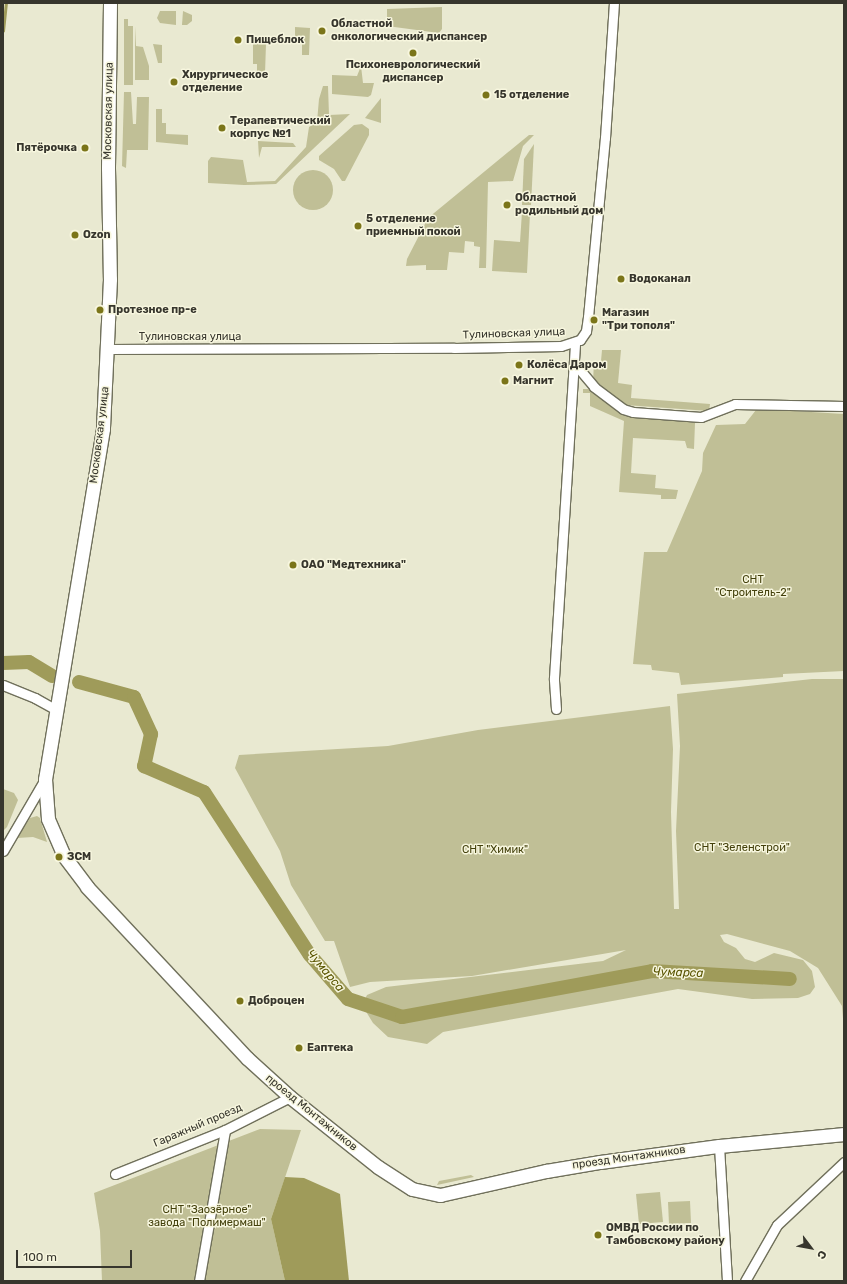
<!DOCTYPE html>
<meta charset="utf-8">
<style>
body{margin:0}
#map{position:relative;width:847px;height:1284px;overflow:hidden;background:#e9e9d1;font-family:Rubik,sans-serif}
div>[style]{position:absolute}
[style*='--x']{left:calc(var(--x)*1px);top:calc(var(--y)*1px);width:calc(var(--w)*1px);rotate:calc(var(--a)*1deg)}
.green>*{inset:0;background:#c0bf96}
.round{border-radius:50%}
.water>*{inset:0;background:#9f9b5a}
.stream>*{height:2.5px;margin:-1.25px;padding:0 1.25px;transform-origin:1.25px;border-radius:1.25px;background:#9f9b5a}
.river>*{height:14px;margin:-7px;padding:0 7px;transform-origin:7px;border-radius:7px;background:#9f9b5a}
.roads{filter:drop-shadow(1px 0 #70705b) drop-shadow(-1px 0 #70705b) drop-shadow(0 1px #70705b) drop-shadow(0 -1px #70705b)}
.street>*{height:9px;margin:-4.5px;padding:0 4.5px;transform-origin:4.5px;border-radius:4.5px;background:#fff}
.secondary>*{height:13px;margin:-6.5px;padding:0 6.5px;transform-origin:6.5px;border-radius:6.5px;background:#fff}
.dots>*{width:11px;height:11px;translate:-50% -50%;box-sizing:border-box;border:2px solid #f7f6de;border-radius:50%}
span{translate:-50% -50%;white-space:nowrap;text-align:center;line-height:1.15;-webkit-text-stroke:3px #f7f6de;paint-order:stroke}
.poi-label{font-size:11px;color:#37362d;font-weight:700}
.left{translate:0 -50%;text-align:left}
.right{translate:-100% -50%;text-align:right}
.street-label{font-size:11px;color:#37362d}
.park-label{font-size:11px;color:#43400b}
.water-label{font-size:12px;color:#595400;font-style:italic}
.frame{position:absolute;inset:0;border:4px solid #37362d;pointer-events:none}
.north{position:absolute;left:791px;top:1228px;width:40px;height:40px;-webkit-text-stroke:3px #f7f6de;paint-order:stroke;rotate:122deg;font-size:11px;font-weight:700;line-height:16px;text-align:center;color:#37362d}
.north::after{content:'';display:block;margin:auto;width:14px;height:18px;background:#37362d;clip-path:polygon(50% 0,100% 100%,50% 72%,0 100%)}
.scale{position:absolute;left:16px;top:1250px;width:116px;height:18px;box-sizing:border-box;border:2px solid #37362d;border-top:0;padding-left:5px;font-size:12px;line-height:14px;white-space:nowrap;color:#37362d;-webkit-text-stroke:3px #f7f6de;paint-order:stroke}
</style>
<div id="map">
<div class="green">
<i style="clip-path:polygon(442px 7px,442px 29px,439px 33px,387px 26px,387px 9px)"></i>
<i style="clip-path:polygon(160px 11px,176px 11px,176px 25px,160px 23px,157px 18px)"></i>
<i style="clip-path:polygon(183px 11px,192px 15px,192px 21px,187px 25px,182px 25px)"></i>
<i style="clip-path:polygon(124px 19px,128px 19px,128px 26px,133px 26px,133px 85px,124px 85px)"></i>
<i style="clip-path:polygon(135px 26px,136px 46px,143px 47px,149px 66px,149px 80px,135px 80px)"></i>
<i style="clip-path:polygon(295px 27px,310px 28px,309px 55px,302px 55px,302px 39px,295px 38px)"></i>
<i style="clip-path:polygon(253px 43px,266px 44px,265px 74px,257px 74px,257px 64px,253px 64px)"></i>
<i style="clip-path:polygon(153px 44px,162px 45px,162px 63px,158px 63px)"></i>
<i style="clip-path:polygon(361px 66px,363px 83px,374px 83px,371px 95px,368px 97px,332px 94px,332px 75px,357px 76px)"></i>
<i style="clip-path:polygon(323px 86px,328px 86px,329px 115px,350px 114px,276px 184px,244px 185px,208px 183px,208px 161px,211px 157px,243px 160px,247px 182px,275px 181px,306px 147px,309px 127px,317px 122px,319px 99px)"></i>
<i style="clip-path:polygon(124px 92px,131px 92px,133px 124px,136px 124px,137px 97px,149px 97px,148px 150px,127px 150px,126px 168px,122px 166px)"></i>
<i style="clip-path:polygon(381px 98px,381px 123px,365px 118px)"></i>
<i style="clip-path:polygon(156px 109px,162px 109px,162px 123px,166px 123px,166px 134px,188px 135px,188px 145px,156px 142px)"></i>
<i style="clip-path:polygon(362px 124px,369px 129px,369px 135px,345px 181px,342px 181px,334px 169px,319px 160px,319px 156px,354px 125px)"></i>
<i style="clip-path:polygon(529px 135px,534px 135px,523px 146px,513px 181px,488px 182px,486px 268px,479px 268px,480px 247px,474px 246px,474px 242px,465px 241px,464px 253px,449px 252px,447px 270px,426px 270px,426px 265px,406px 266px,407px 259px,428px 218px)"></i>
<i style="clip-path:polygon(258px 141px,293px 143px,296px 147px,262px 147px,259px 158px)"></i>
<i style="clip-path:polygon(534px 144px,531px 205px,522px 205px,524px 159px)"></i>
<i class="round" style="left:293px;top:170px;width:40px;height:40px"></i>
<i style="clip-path:polygon(522px 212px,530px 213px,527px 273px,492px 271px,494px 240px,520px 242px)"></i>
<i style="clip-path:polygon(602px 350px,621px 350px,618px 383px,632px 385px,631px 398px,710px 404px,709px 411px,625px 405px,593px 382px,594px 361px,601px 361px)"></i>
<i style="clip-path:polygon(583px 389px,590px 389px,624px 415px,689px 419px,695px 423px,694px 449px,687px 448px,685px 441px,633px 438px,631px 473px,656px 475px,655px 488px,678px 490px,676px 499px,661px 499px,661px 495px,619px 492px,624px 421px,590px 406px,590px 393px,583px 393px)"></i>
<i style="clip-path:polygon(761px 409px,844px 414px,844px 671px,783px 674px,783px 677px,681px 685px,679px 673px,652px 670px,651px 665px,633px 664px,644px 552px,667px 552px,702px 471px,703px 453px,716px 425px,745px 424px,756px 410px)"></i>
<i style="clip-path:polygon(812px 679px,844px 679px,844px 1031px,842px 1006px,818px 968px,790px 951px,727px 934px,720px 935px,724px 942px,736px 948px,745px 959px,755px 962px,774px 953px,803px 960px,812px 971px,815px 987px,810px 994px,798px 998px,752px 999px,678px 989px,443px 1032px,427px 1044px,388px 1037px,373px 1023px,362px 1005px,367px 995px,386px 987px,603px 961px,626px 950px,472px 976px,370px 982px,350px 987px,334px 941px,325px 941px,291px 885px,280px 851px,235px 768px,239px 755px,388px 746px,478px 730px,670px 706px,673px 749px,671px 812px,674px 909px,679px 909px,676px 831px,680px 746px,677px 694px)"></i>
<i style="clip-path:polygon(3px 789px,14px 793px,18px 800px,7px 827px,3px 831px)"></i>
<i style="clip-path:polygon(37px 816px,40px 818px,47px 842px,33px 837px,17px 838px,30px 818px)"></i>
<i style="clip-path:polygon(260px 1129px,301px 1130px,271px 1219px,285px 1281px,102px 1281px,100px 1231px,94px 1193px)"></i>
<i style="clip-path:polygon(471px 1175px,474px 1177px,437px 1185px,439px 1181px)"></i>
<i style="clip-path:polygon(660px 1192px,663px 1222px,639px 1224px,636px 1194px)"></i>
<i style="clip-path:polygon(690px 1201px,691px 1223px,669px 1224px,668px 1202px)"></i>
</div>
<div class="water">
<i style="clip-path:polygon(285px 1177px,304px 1178px,340px 1194px,349px 1281px,285px 1281px,271px 1219px)"></i>
</div>
<div class="stream">
<i style="--x:3;--y:31;--w:28;--a:-84"></i>
</div>
<div class="river">
<i style="--x:3;--y:663;--w:26;--a:-2"></i>
<i style="--x:29;--y:662;--w:27;--a:31"></i>
<i style="--x:79;--y:682;--w:57;--a:15.3"></i>
<i style="--x:134;--y:697;--w:41;--a:65.3"></i>
<i style="--x:151;--y:734;--w:33;--a:102"></i>
<i style="--x:144;--y:766;--w:65;--a:23.4"></i>
<i style="--x:204;--y:792;--w:194;--a:57"></i>
<i style="--x:310;--y:955;--w:58;--a:49.2"></i>
<i style="--x:348;--y:999;--w:57;--a:18.4"></i>
<i style="--x:402;--y:1017;--w:254;--a:-10.4"></i>
<i style="--x:652;--y:971;--w:138;--a:3.3"></i>
</div>
<div class="roads">
<div class="street">
<i style="--x:108;--y:349;--w:346;--a:-0.2"></i>
<i style="--x:454;--y:348;--w:107;--a:-1.1"></i>
<i style="--x:561;--y:346;--w:20;--a:-18"></i>
<i style="--x:580;--y:340;--w:11;--a:-56"></i>
<i style="--x:586;--y:331;--w:14;--a:-82"></i>
<i style="--x:588;--y:317;--w:180;--a:-84.6"></i>
<i style="--x:605;--y:138;--w:135;--a:-86.2"></i>
<i style="--x:575;--y:364;--w:30;--a:50"></i>
<i style="--x:594;--y:387;--w:36;--a:37"></i>
<i style="--x:623;--y:409;--w:10;--a:17"></i>
<i style="--x:633;--y:412;--w:68;--a:4.2"></i>
<i style="--x:701;--y:417;--w:36;--a:-21"></i>
<i style="--x:735;--y:404;--w:109;--a:1.1"></i>
<i style="--x:3;--y:685;--w:35;--a:22"></i>
<i style="--x:35;--y:698;--w:26;--a:29"></i>
<i style="--x:556;--y:709;--w:31;--a:-94"></i>
<i style="--x:554;--y:678;--w:337;--a:-86.4"></i>
<i style="--x:3;--y:851;--w:83;--a:-59.7"></i>
<i style="--x:719;--y:1146;--w:135;--a:86.6"></i>
<i style="--x:115;--y:1174;--w:118;--a:-21.8"></i>
<i style="--x:225;--y:1130;--w:73;--a:-26.9"></i>
<i style="--x:199;--y:1281;--w:153;--a:-80.2"></i>
<i style="--x:745;--y:1281;--w:64;--a:-60.3"></i>
<i style="--x:777;--y:1225;--w:92;--a:-43.2"></i>
</div>
<div class="secondary">
<i style="--x:110;--y:3;--w:165;--a:90.7"></i>
<i style="--x:108;--y:168;--w:111;--a:89"></i>
<i style="--x:110;--y:279;--w:150;--a:92.7"></i>
<i style="--x:103;--y:429;--w:355;--a:99.4"></i>
<i style="--x:45;--y:779;--w:40;--a:85.7"></i>
<i style="--x:48;--y:819;--w:40;--a:66.6"></i>
<i style="--x:64;--y:856;--w:39;--a:53"></i>
<i style="--x:87;--y:887;--w:234;--a:46.9"></i>
<i style="--x:247;--y:1058;--w:58;--a:42.2"></i>
<i style="--x:290;--y:1097;--w:112;--a:38.5"></i>
<i style="--x:378;--y:1167;--w:40;--a:32.9"></i>
<i style="--x:412;--y:1189;--w:29;--a:12"></i>
<i style="--x:440;--y:1195;--w:109;--a:-12.8"></i>
<i style="--x:546;--y:1171;--w:55;--a:-9.5"></i>
<i style="--x:600;--y:1162;--w:120;--a:-7.7"></i>
<i style="--x:719;--y:1146;--w:126;--a:-5.5"></i>
</div>
</div>
<div class="dots">
<i style="left:322px;top:31px;background:#7b7519"></i>
<i style="left:238px;top:40px;background:#7b7519"></i>
<i style="left:413px;top:53px;background:#7b7519"></i>
<i style="left:174px;top:82px;background:#7b7519"></i>
<i style="left:486px;top:95px;background:#7b7519"></i>
<i style="left:222px;top:128px;background:#7b7519"></i>
<i style="left:85px;top:148px;background:#7b7519"></i>
<i style="left:507px;top:205px;background:#7b7519"></i>
<i style="left:358px;top:226px;background:#7b7519"></i>
<i style="left:75px;top:235px;background:#7b7519"></i>
<i style="left:621px;top:279px;background:#7b7519"></i>
<i style="left:100px;top:310px;background:#7b7519"></i>
<i style="left:594px;top:320px;background:#7b7519"></i>
<i style="left:519px;top:365px;background:#7b7519"></i>
<i style="left:505px;top:381px;background:#7b7519"></i>
<i style="left:293px;top:565px;background:#7b7519"></i>
<i style="left:59px;top:857px;background:#7b7519"></i>
<i style="left:240px;top:1001px;background:#7b7519"></i>
<i style="left:299px;top:1048px;background:#7b7519"></i>
<i style="left:598px;top:1235px;background:#7b7519"></i>
</div>
<div class="poi-label">
<span class="left" style="left:331px;top:31px">Областной<br>онкологический диспансер</span>
<span class="left" style="left:246px;top:40px">Пищеблок</span>
<span style="left:413px;top:72px">Психоневрологический<br>диспансер</span>
<span class="left" style="left:182px;top:82px">Хирургическое<br>отделение</span>
<span class="left" style="left:494px;top:95px">15 отделение</span>
<span class="left" style="left:230px;top:128px">Терапевтический<br>корпус №1</span>
<span class="right" style="left:77px;top:148px">Пятёрочка</span>
<span class="left" style="left:515px;top:205px">Областной<br>родильный дом</span>
<span class="left" style="left:366px;top:226px">5 отделение<br>приемный покой</span>
<span class="left" style="left:83px;top:235px">Ozon</span>
<span class="left" style="left:629px;top:279px">Водоканал</span>
<span class="left" style="left:108px;top:310px">Протезное пр-е</span>
<span class="left" style="left:602px;top:320px">Магазин<br>"Три тополя"</span>
<span class="left" style="left:527px;top:365px">Колёса Даром</span>
<span class="left" style="left:513px;top:381px">Магнит</span>
<span class="left" style="left:301px;top:565px">ОАО "Медтехника"</span>
<span class="left" style="left:67px;top:857px">ЗСМ</span>
<span class="left" style="left:248px;top:1001px">Доброцен</span>
<span class="left" style="left:307px;top:1048px">Еаптека</span>
<span class="left" style="left:606px;top:1235px">ОМВД России по<br>Тамбовскому району</span>
</div>
<div class="street-label">
<span style="left:109px;top:111px;rotate:-89deg">Московская улица</span>
<span style="left:514px;top:334px;rotate:-2deg">Тулиновская улица</span>
<span style="left:190px;top:337px">Тулиновская улица</span>
<span style="left:100px;top:435px;rotate:-83deg">Московская улица</span>
<span style="left:311px;top:1113px;rotate:39deg">проезд Монтажников</span>
<span style="left:198px;top:1126px;rotate:-23deg">Гаражный проезд</span>
<span style="left:629px;top:1158px;rotate:-8deg">проезд Монтажников</span>
</div>
<div class="park-label">
<span style="left:753px;top:587px">СНТ<br>"Строитель-2"</span>
<span style="left:742px;top:848px">СНТ "Зеленстрой"</span>
<span style="left:495px;top:850px">СНТ "Химик"</span>
<span style="left:207px;top:1217px">СНТ "Заозёрное"<br>завода "Полимермаш"</span>
</div>
<div class="water-label">
<span style="left:325px;top:971px;rotate:50deg">Чумарса</span>
<span style="left:678px;top:973px;rotate:2deg">Чумарса</span>
</div>
<div class="frame"></div>
<div class="north">С</div>
<div class="scale">100 m</div>
</div>
